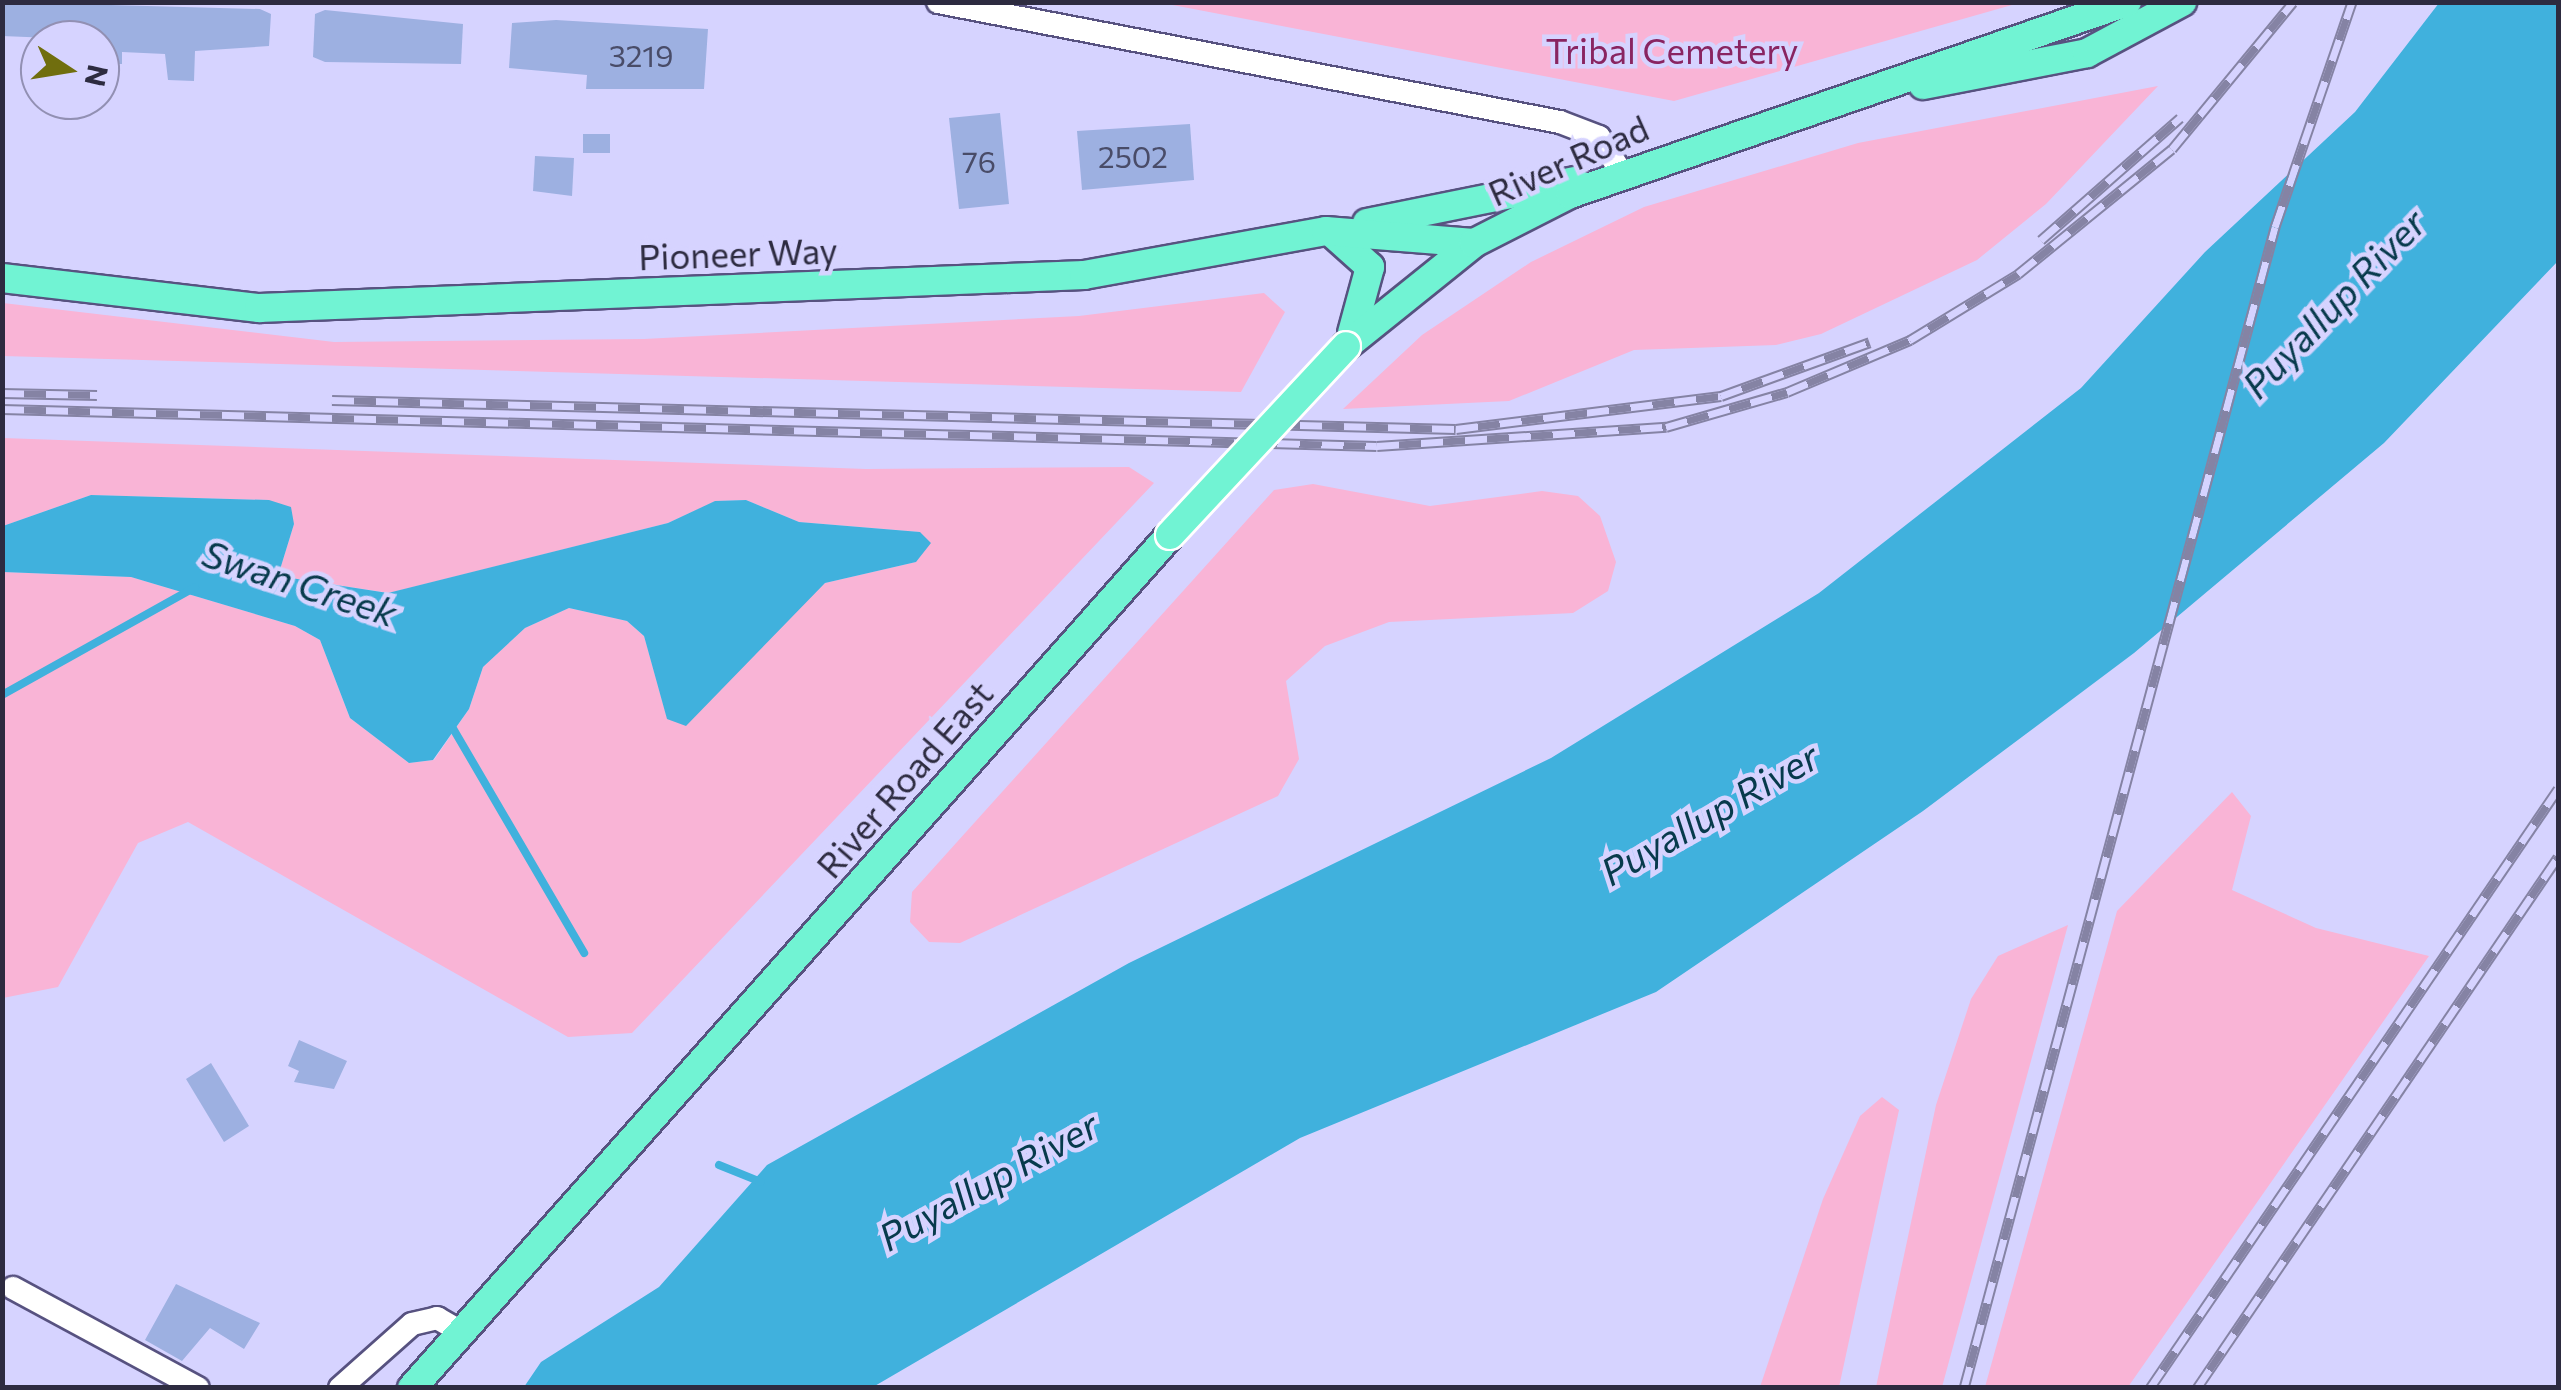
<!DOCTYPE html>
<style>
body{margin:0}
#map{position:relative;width:2561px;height:1390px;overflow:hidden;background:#d6d3ff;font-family:Commissioner,sans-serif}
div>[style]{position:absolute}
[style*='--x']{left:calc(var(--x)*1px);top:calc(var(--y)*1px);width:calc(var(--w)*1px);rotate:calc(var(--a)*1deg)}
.green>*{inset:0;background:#f9b4d6}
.water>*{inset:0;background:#40b1dd}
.stream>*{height:8px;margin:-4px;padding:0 4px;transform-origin:4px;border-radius:4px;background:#40b1dd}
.building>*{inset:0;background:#9db0e1}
.roads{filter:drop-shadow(2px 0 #575280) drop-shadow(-2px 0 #575280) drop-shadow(0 2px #575280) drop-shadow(0 -2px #575280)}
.minor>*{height:22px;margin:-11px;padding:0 11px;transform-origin:11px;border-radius:11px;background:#fff}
.major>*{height:28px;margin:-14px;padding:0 14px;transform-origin:14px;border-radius:14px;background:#71f3d3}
.rail>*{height:11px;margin-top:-5.5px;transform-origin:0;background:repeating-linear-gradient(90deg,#d6d3ff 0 22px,#8583a4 0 44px);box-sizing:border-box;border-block:2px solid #8583a4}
.bridges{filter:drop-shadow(2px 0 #fff) drop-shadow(-2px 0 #fff) drop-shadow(0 2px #fff) drop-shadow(0 -2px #fff)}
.major-bridge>*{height:28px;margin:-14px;padding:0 14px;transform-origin:14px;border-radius:14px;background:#71f3d3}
span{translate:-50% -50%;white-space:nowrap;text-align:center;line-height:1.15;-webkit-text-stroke:9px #d6d3ff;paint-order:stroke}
.number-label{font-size:30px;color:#494c68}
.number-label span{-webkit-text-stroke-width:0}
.park-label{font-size:35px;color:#892461}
.street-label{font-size:35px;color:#2d2b40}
.water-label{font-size:38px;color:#073a4c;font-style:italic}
.frame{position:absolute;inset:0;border:5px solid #2d2b40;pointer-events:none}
.north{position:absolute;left:20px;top:20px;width:100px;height:100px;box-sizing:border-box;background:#d6d3ff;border:2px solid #9290b3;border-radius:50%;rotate:102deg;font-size:28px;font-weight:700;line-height:40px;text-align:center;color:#2d2b40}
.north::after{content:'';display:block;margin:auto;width:35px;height:45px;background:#706e0e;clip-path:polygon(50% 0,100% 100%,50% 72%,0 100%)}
</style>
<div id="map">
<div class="green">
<i style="clip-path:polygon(1162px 3px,2019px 2px,2019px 3px,1674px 101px)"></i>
<i style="clip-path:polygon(2158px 86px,2046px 204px,1977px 260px,1821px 334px,1776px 345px,1634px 350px,1509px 401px,1343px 409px,1422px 335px,1531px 262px,1644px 207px,1858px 143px)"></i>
<i style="clip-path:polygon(1264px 293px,1285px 312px,1241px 392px,3px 356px,3px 303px,334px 342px,644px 339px,1079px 316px)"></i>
<i style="clip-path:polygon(3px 438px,866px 469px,1129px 467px,1154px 483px,632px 1033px,568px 1037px,188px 822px,138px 843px,58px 987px,3px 998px,3px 572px,131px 577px,295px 626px,320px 640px,350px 718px,409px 763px,434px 760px,469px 709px,483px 667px,525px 628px,569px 608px,627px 621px,644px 636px,667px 718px,825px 583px,916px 562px,920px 532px,799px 522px,746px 500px,716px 501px,668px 523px,389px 593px,278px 576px,294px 524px,269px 500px,91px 495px,3px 526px)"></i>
<i style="clip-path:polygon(1313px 484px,1430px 506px,1542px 491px,1578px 496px,1600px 516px,1616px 562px,1608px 591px,1573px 613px,1389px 622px,1325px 646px,1286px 681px,1299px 759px,1278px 796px,960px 943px,929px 942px,910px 922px,912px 892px,1274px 490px)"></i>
<i style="clip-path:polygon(2232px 792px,2251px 816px,2232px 890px,2316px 928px,2429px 956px,2128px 1387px,1985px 1387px,2117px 911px)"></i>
<i style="clip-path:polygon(2068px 925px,1942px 1387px,1876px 1387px,1936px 1105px,1971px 999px,1998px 956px)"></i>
<i style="clip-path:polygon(1882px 1097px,1899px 1110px,1839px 1387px,1760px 1387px,1823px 1199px,1860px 1116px)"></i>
</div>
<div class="water">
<i style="clip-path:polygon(2439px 3px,2558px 3px,2558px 261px,2384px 443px,2134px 653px,1923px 811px,1656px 992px,1300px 1138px,873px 1387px,524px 1387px,541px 1362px,659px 1287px,767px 1165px,1129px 963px,1551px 758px,1819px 593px,2081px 388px,2205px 252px,2355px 112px)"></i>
<i style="clip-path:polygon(91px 495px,269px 500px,291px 507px,294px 524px,278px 576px,388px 593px,668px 523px,715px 501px,746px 500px,799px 522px,920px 532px,931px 543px,916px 562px,825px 583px,686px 726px,667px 719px,644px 636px,627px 621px,569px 608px,525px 628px,483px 667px,469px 709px,433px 760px,409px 763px,350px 718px,320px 640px,295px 626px,131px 577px,3px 572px,3px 526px)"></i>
</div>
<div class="stream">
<i style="--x:2;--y:695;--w:221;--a:-29.2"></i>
<i style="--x:451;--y:725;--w:264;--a:59.7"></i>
<i style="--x:719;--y:1165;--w:45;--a:22"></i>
</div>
<div class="building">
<i style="clip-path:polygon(2px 2px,260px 9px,271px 14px,269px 46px,195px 51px,194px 81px,168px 80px,165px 54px,122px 52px,122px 64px,100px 64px,100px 40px,2px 36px)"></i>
<i style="clip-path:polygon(325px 10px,463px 24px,461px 64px,325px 62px,313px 57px,315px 14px)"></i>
<i style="clip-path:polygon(556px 20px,708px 29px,704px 89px,586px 89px,587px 75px,509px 68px,512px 23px)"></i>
<i style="clip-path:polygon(1000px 113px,1009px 204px,959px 209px,949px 118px)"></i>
<i style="clip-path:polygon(1190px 124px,1194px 180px,1082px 190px,1077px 131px)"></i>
<i style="clip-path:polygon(583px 134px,610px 134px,610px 153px,583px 153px)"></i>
<i style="clip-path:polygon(535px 156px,574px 158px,572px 196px,533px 191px)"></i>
<i style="clip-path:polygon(299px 1040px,347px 1061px,334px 1089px,294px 1082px,299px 1071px,288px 1066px)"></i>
<i style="clip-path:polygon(211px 1063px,249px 1126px,224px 1142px,186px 1079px)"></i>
<i style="clip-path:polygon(176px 1284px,260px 1323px,244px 1349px,210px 1328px,182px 1361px,145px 1340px)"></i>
</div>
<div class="roads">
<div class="minor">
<i style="--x:938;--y:2;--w:633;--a:10.92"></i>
<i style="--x:1560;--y:122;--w:42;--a:21"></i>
<i style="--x:1599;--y:137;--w:41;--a:57.8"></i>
<i style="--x:13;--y:1288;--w:210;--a:28.4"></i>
<i style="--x:340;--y:1388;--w:96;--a:-41.6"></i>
<i style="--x:412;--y:1324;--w:26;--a:-13"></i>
<i style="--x:437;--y:1318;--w:28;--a:30"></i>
</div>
<div class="major">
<i style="--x:1923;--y:85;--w:167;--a:-11"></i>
<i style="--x:2087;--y:53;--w:108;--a:-28.2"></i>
<i style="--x:1367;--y:223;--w:212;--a:-11.4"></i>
<i style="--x:1332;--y:233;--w:51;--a:41.8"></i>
<i style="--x:1370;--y:267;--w:68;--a:105.3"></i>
<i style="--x:2;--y:278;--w:259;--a:6.7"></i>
<i style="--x:259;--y:308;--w:826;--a:-2.29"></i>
<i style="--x:1084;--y:275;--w:246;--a:-10.3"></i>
<i style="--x:1326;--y:231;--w:148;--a:4.6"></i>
<i style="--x:1346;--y:346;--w:164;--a:-38.8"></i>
<i style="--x:1474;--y:243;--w:108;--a:-27"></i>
<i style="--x:1570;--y:194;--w:589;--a:-19.02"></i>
<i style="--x:412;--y:1388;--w:1141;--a:-48.37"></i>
</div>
</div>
<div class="rail">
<i style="--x:2041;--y:240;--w:185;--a:-41.3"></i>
<i style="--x:2;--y:393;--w:95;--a:1.2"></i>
<i style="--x:332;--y:400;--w:1124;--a:1.48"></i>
<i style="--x:1456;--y:429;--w:267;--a:-7.1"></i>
<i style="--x:1721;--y:396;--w:158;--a:-19.9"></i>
<i style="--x:2;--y:409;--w:1375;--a:1.54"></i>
<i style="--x:1377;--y:446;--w:290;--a:-3.8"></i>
<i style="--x:1666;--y:427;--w:126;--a:-16.1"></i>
<i style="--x:1787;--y:392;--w:134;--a:-22.9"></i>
<i style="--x:1910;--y:340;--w:127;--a:-31.4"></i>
<i style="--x:2018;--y:274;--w:198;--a:-39.1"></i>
<i style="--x:2172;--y:149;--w:190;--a:-50.5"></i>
<i style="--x:1964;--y:1388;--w:1202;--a:-75"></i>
<i style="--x:2275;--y:227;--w:238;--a:-71.1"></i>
<i style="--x:2150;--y:1388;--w:725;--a:-55.74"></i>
<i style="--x:2197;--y:1388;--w:642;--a:-55.79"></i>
</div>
<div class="bridges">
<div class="major-bridge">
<i style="--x:1170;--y:535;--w:258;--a:-47"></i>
</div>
</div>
<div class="number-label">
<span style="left:641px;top:55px">3219</span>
<span style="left:1133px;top:156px">2502</span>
<span style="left:979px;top:161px">76</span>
</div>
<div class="park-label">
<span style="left:1672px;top:50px">Tribal Cemetery</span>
</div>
<div class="street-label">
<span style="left:1568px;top:160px;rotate:-24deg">River Road</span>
<span style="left:738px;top:253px;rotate:-2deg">Pioneer Way</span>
<span style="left:904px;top:779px;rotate:-49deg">River Road East</span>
</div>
<div class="water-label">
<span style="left:2333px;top:303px;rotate:-46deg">Puyallup River</span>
<span style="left:300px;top:582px;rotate:18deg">Swan Creek</span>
<span style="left:1709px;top:813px;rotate:-30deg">Puyallup River</span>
<span style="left:988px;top:1180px;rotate:-29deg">Puyallup River</span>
</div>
<div class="frame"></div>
<div class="north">N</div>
</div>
